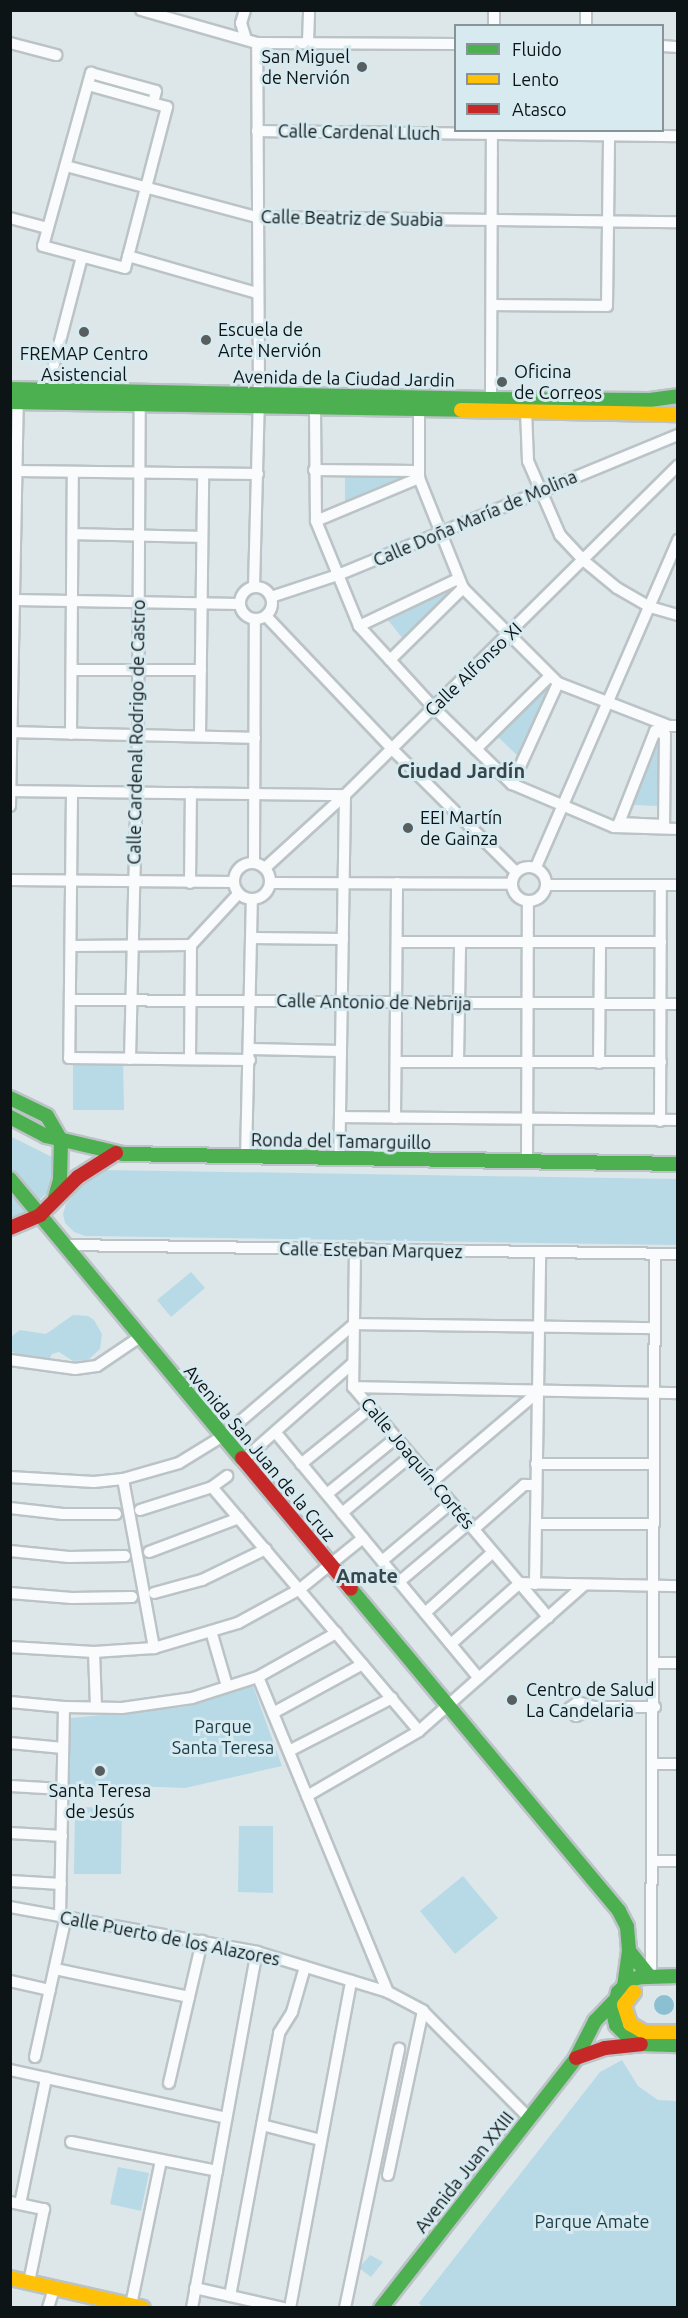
<!DOCTYPE html>
<meta charset="utf-8">
<style>
body{margin:0}
#map{position:relative;width:688px;height:2318px;overflow:hidden;background:#dde7ea;font-family:Ubuntu,sans-serif}
div>[style]{position:absolute}
[style*='--x']{left:calc(var(--x)*1px);top:calc(var(--y)*1px);width:calc(var(--w)*1px);rotate:calc(var(--a)*1deg)}
.green>*{inset:0;background:#b8dae6}
.water>*{inset:0;background:#8ac0d1}
.round{border-radius:50%}
.roads{filter:drop-shadow(2px 0 #bbc3c6) drop-shadow(-2px 0 #bbc3c6) drop-shadow(0 2px #bbc3c6) drop-shadow(0 -2px #bbc3c6)}
.street>*{height:10px;margin:-5px;padding:0 5px;transform-origin:5px;border-radius:5px;background:#fafbfc}
.street>.ring{margin:-5px;padding:0;box-sizing:content-box;background:none;border:10px solid #fafbfc;border-radius:50%}
.fast>*{height:14px;margin:-7px;padding:0 7px;transform-origin:7px;border-radius:7px;background:#4caf50}
.slow>*{height:14px;margin:-7px;padding:0 7px;transform-origin:7px;border-radius:7px;background:#ffc107}
.jam>*{height:14px;margin:-7px;padding:0 7px;transform-origin:7px;border-radius:7px;background:#c62828}
.dots>*{width:16px;height:16px;translate:-50% -50%;box-sizing:border-box;border:3px solid #d7eaf0;border-radius:50%}
span{translate:-50% -50%;white-space:nowrap;text-align:center;line-height:1.15;-webkit-text-stroke:6px #d7eaf0;paint-order:stroke}
.poi-label{font-size:18px;color:#0d1416}
.right{translate:-100% -50%;text-align:right}
.left{translate:0 -50%;text-align:left}
.street-label{font-size:18px;color:#0d1416}
.park-label{font-size:18px;color:#193c47}
.neighbourhood-label{font-size:20px;color:#37464b;font-weight:700}
.frame{position:absolute;inset:0;border:12px solid #0d1416;pointer-events:none}
.legend{position:absolute;left:454px;top:24px;width:210px;height:108px;box-sizing:border-box;background:#d7eaf0;border:2px solid #869499;margin:0;padding:8px 10px;list-style:none;font-size:18px;color:#0d1416}
.legend li{display:flex;align-items:center;gap:12px;height:30px}
.legend b{width:30px;border:2px solid #869499}
</style>
<div id="map">
<div class="green">
<i style="clip-path:polygon(345px 477px,403px 478px,345px 504px)"></i>
<i style="clip-path:polygon(450px 591px,453px 596px,404px 640px,387px 619px)"></i>
<i style="clip-path:polygon(544px 686px,550px 690px,519px 757px,497px 736px)"></i>
<i style="clip-path:polygon(655px 745px,660px 747px,657px 806px,634px 805px)"></i>
<i style="clip-path:polygon(73px 1058px,123px 1059px,124px 1110px,73px 1110px)"></i>
<i style="clip-path:polygon(10px 1136px,54px 1158px,54px 1175px,47px 1193px,38px 1201px,11px 1168px)"></i>
<i style="clip-path:polygon(104px 1170px,677px 1179px,677px 1245px,85px 1236px,74px 1232px,65px 1223px,63px 1214px,66px 1204px,83px 1184px)"></i>
<i style="clip-path:polygon(11px 1189px,30px 1213px,11px 1218px)"></i>
<i style="clip-path:polygon(191px 1272px,205px 1288px,171px 1317px,157px 1300px)"></i>
<i style="clip-path:polygon(73px 1315px,88px 1316px,94px 1320px,102px 1334px,100px 1349px,88px 1360px,73px 1361px,59px 1352px,52px 1354px,50px 1358px,20px 1356px,11px 1351px,12px 1336px,20px 1330px,46px 1334px)"></i>
<i style="clip-path:polygon(253px 1686px,282px 1766px,185px 1788px,131px 1786px,69px 1789px,71px 1718px,184px 1707px)"></i>
<i style="clip-path:polygon(75px 1807px,122px 1808px,121px 1874px,74px 1874px)"></i>
<i style="clip-path:polygon(239px 1826px,273px 1826px,273px 1893px,238px 1892px)"></i>
<i style="clip-path:polygon(463px 1876px,498px 1918px,455px 1954px,420px 1911px)"></i>
<i style="clip-path:polygon(622px 2060px,638px 2086px,658px 2100px,677px 2101px,677px 2307px,422px 2307px,419px 2303px,600px 2072px)"></i>
<i style="clip-path:polygon(118px 2167px,149px 2173px,141px 2211px,110px 2204px)"></i>
<i style="clip-path:polygon(370px 2255px,383px 2262px,371px 2277px,359px 2268px)"></i>
</div>
<div class="water">
<i class="round" style="left:654px;top:1995px;width:20px;height:20px"></i>
</div>
<div class="roads">
<div class="street">
<i style="--x:141;--y:10;--w:121;--a:15.9"></i>
<i style="--x:257;--y:43;--w:199;--a:0.3"></i>
<i style="--x:245;--y:10;--w:14;--a:107"></i>
<i style="--x:241;--y:23;--w:17;--a:73"></i>
<i style="--x:494;--y:26;--w:16;--a:-90"></i>
<i style="--x:586;--y:26;--w:16;--a:-90"></i>
<i style="--x:308;--y:42;--w:32;--a:-88"></i>
<i style="--x:10;--y:43;--w:48;--a:14.6"></i>
<i style="--x:662;--y:46;--w:16;--a:4"></i>
<i style="--x:88;--y:85;--w:82;--a:15.6"></i>
<i style="--x:167;--y:107;--w:166;--a:104.6"></i>
<i style="--x:125;--y:268;--w:85;--a:-165"></i>
<i style="--x:43;--y:246;--w:180;--a:-74.5"></i>
<i style="--x:91;--y:73;--w:67;--a:15.5"></i>
<i style="--x:156;--y:91;--w:12;--a:104"></i>
<i style="--x:257;--y:131;--w:421;--a:0.7"></i>
<i style="--x:66;--y:166;--w:197;--a:15"></i>
<i style="--x:256;--y:217;--w:422;--a:0.7"></i>
<i style="--x:10;--y:218;--w:39;--a:15"></i>
<i style="--x:128;--y:256;--w:134;--a:16"></i>
<i style="--x:492;--y:305;--w:115;--a:0.5"></i>
<i style="--x:607;--y:306;--w:175;--a:-89.3"></i>
<i style="--x:47;--y:391;--w:138;--a:-75.4"></i>
<i style="--x:491;--y:399;--w:269;--a:-89.8"></i>
<i style="--x:315;--y:409;--w:112;--a:89.5"></i>
<i style="--x:316;--y:521;--w:113;--a:67.7"></i>
<i style="--x:359;--y:626;--w:111;--a:47.6"></i>
<i style="--x:434;--y:708;--w:109;--a:44.3"></i>
<i style="--x:512;--y:784;--w:111;--a:22.9"></i>
<i style="--x:614;--y:827;--w:64;--a:1.8"></i>
<i style="--x:419;--y:410;--w:68;--a:90"></i>
<i style="--x:419;--y:478;--w:118;--a:68.2"></i>
<i style="--x:463;--y:588;--w:134;--a:45"></i>
<i style="--x:558;--y:683;--w:119;--a:21.2"></i>
<i style="--x:669;--y:726;--w:9;--a:0"></i>
<i style="--x:526;--y:411;--w:50;--a:87.7"></i>
<i style="--x:528;--y:461;--w:81;--a:66.6"></i>
<i style="--x:560;--y:535;--w:34;--a:47"></i>
<i style="--x:583;--y:560;--w:44;--a:39.5"></i>
<i style="--x:617;--y:588;--w:38;--a:30"></i>
<i style="--x:650;--y:607;--w:29;--a:16"></i>
<i style="--x:314;--y:470;--w:103;--a:0.6"></i>
<i style="--x:17;--y:471;--w:241;--a:0.7"></i>
<i style="--x:316;--y:521;--w:112;--a:-22.7"></i>
<i style="--x:73;--y:534;--w:129;--a:1.3"></i>
<i class="ring" style="left:240px;top:587px;width:22px;height:22px"></i>
<i style="--x:254;--y:587;--w:192;--a:-88.5"></i>
<i style="--x:259;--y:395;--w:352;--a:-90.3"></i>
<i style="--x:271;--y:597;--w:71;--a:-18.2"></i>
<i style="--x:338;--y:575;--w:368;--a:-22.4"></i>
<i style="--x:15;--y:600;--w:225;--a:1"></i>
<i style="--x:266;--y:616;--w:183;--a:46.5"></i>
<i style="--x:392;--y:749;--w:175;--a:44.8"></i>
<i style="--x:359;--y:626;--w:110;--a:-25.4"></i>
<i style="--x:390;--y:660;--w:103;--a:-44.6"></i>
<i style="--x:72;--y:670;--w:129;--a:0"></i>
<i style="--x:655;--y:731;--w:10;--a:17"></i>
<i style="--x:665;--y:734;--w:91;--a:90.6"></i>
<i style="--x:664;--y:825;--w:45;--a:-177.5"></i>
<i style="--x:619;--y:823;--w:99;--a:-68.6"></i>
<i style="--x:12;--y:732;--w:243;--a:1.4"></i>
<i style="--x:71;--y:734;--w:262;--a:-89.6"></i>
<i style="--x:200;--y:736;--w:262;--a:-89.3"></i>
<i style="--x:476;--y:749;--w:103;--a:-44.6"></i>
<i style="--x:512;--y:784;--w:111;--a:-65.5"></i>
<i style="--x:11;--y:791;--w:334;--a:0.7"></i>
<i style="--x:345;--y:795;--w:364;--a:90.9"></i>
<i style="--x:72;--y:792;--w:266;--a:90.6"></i>
<i style="--x:69;--y:1058;--w:181;--a:0.6"></i>
<i style="--x:10;--y:806;--w:409;--a:-88.9"></i>
<i class="ring" style="left:234px;top:863px;width:26px;height:26px"></i>
<i style="--x:254;--y:863;--w:244;--a:-89.8"></i>
<i class="ring" style="left:512px;top:867px;width:24px;height:24px"></i>
<i style="--x:536;--y:867;--w:357;--a:-66.5"></i>
<i style="--x:265;--y:868;--w:108;--a:-42.4"></i>
<i style="--x:345;--y:795;--w:468;--a:-44.7"></i>
<i style="--x:10;--y:880;--w:224;--a:0.5"></i>
<i style="--x:190;--y:883;--w:90;--a:-89.4"></i>
<i style="--x:271;--y:883;--w:241;--a:0.2"></i>
<i style="--x:547;--y:885;--w:131;--a:0"></i>
<i style="--x:252;--y:938;--w:91;--a:0.6"></i>
<i style="--x:397;--y:942;--w:264;--a:0"></i>
<i style="--x:191;--y:945;--w:69;--a:-47.3"></i>
<i style="--x:71;--y:946;--w:120;--a:-0.5"></i>
<i style="--x:70;--y:1000;--w:608;--a:0.38"></i>
<i style="--x:251;--y:1049;--w:90;--a:1.3"></i>
<i style="--x:130;--y:1059;--w:324;--a:-88.6"></i>
<i style="--x:138;--y:735;--w:329;--a:-89.7"></i>
<i style="--x:190;--y:1059;--w:114;--a:-89.5"></i>
<i style="--x:396;--y:1062;--w:265;--a:0"></i>
<i style="--x:458;--y:1062;--w:120;--a:-89"></i>
<i style="--x:599;--y:1063;--w:120;--a:-89.5"></i>
<i style="--x:340;--y:1117;--w:338;--a:0.5"></i>
<i style="--x:395;--y:1118;--w:235;--a:-89.5"></i>
<i style="--x:660;--y:1121;--w:236;--a:-89.8"></i>
<i style="--x:246;--y:1158;--w:258;--a:-88.7"></i>
<i style="--x:527;--y:1162;--w:261;--a:-89.8"></i>
<i style="--x:65;--y:1245;--w:613;--a:0.84"></i>
<i style="--x:355;--y:1250;--w:137;--a:90.8"></i>
<i style="--x:353;--y:1387;--w:302;--a:49.7"></i>
<i style="--x:10;--y:1360;--w:66;--a:7.9"></i>
<i style="--x:75;--y:1369;--w:22;--a:-8"></i>
<i style="--x:97;--y:1366;--w:52;--a:-34"></i>
<i style="--x:353;--y:1387;--w:325;--a:1.1"></i>
<i style="--x:276;--y:1433;--w:318;--a:50.4"></i>
<i style="--x:243;--y:1460;--w:147;--a:-41.4"></i>
<i style="--x:301;--y:1464;--w:81;--a:-39"></i>
<i style="--x:536;--y:1464;--w:118;--a:0"></i>
<i style="--x:10;--y:1477;--w:84;--a:3.4"></i>
<i style="--x:94;--y:1482;--w:29;--a:-6"></i>
<i style="--x:123;--y:1479;--w:58;--a:-15.9"></i>
<i style="--x:179;--y:1463;--w:52;--a:-31.5"></i>
<i style="--x:223;--y:1436;--w:172;--a:-40.5"></i>
<i style="--x:354;--y:1324;--w:301;--a:0.8"></i>
<i style="--x:123;--y:1479;--w:172;--a:79.6"></i>
<i style="--x:433;--y:1481;--w:138;--a:-40.3"></i>
<i style="--x:212;--y:1487;--w:320;--a:49.7"></i>
<i style="--x:327;--y:1494;--w:89;--a:-39.1"></i>
<i style="--x:10;--y:1508;--w:53;--a:6.5"></i>
<i style="--x:63;--y:1514;--w:53;--a:0"></i>
<i style="--x:140;--y:1510;--w:76;--a:-17.7"></i>
<i style="--x:212;--y:1487;--w:19;--a:-36"></i>
<i style="--x:342;--y:1513;--w:89;--a:-39.6"></i>
<i style="--x:536;--y:1524;--w:118;--a:0"></i>
<i style="--x:474;--y:1529;--w:67;--a:-41.3"></i>
<i style="--x:524;--y:1485;--w:12;--a:0"></i>
<i style="--x:10;--y:1551;--w:59;--a:5.8"></i>
<i style="--x:69;--y:1557;--w:56;--a:-1"></i>
<i style="--x:149;--y:1552;--w:96;--a:-20.7"></i>
<i style="--x:382;--y:1561;--w:90;--a:-40"></i>
<i style="--x:399;--y:1582;--w:92;--a:-40.1"></i>
<i style="--x:535;--y:1584;--w:331;--a:-89.1"></i>
<i style="--x:10;--y:1593;--w:62;--a:4.6"></i>
<i style="--x:72;--y:1598;--w:60;--a:-1"></i>
<i style="--x:154;--y:1593;--w:50;--a:-15.2"></i>
<i style="--x:202;--y:1580;--w:71;--a:-25.8"></i>
<i style="--x:425;--y:1613;--w:91;--a:-41.9"></i>
<i style="--x:211;--y:1631;--w:57;--a:73.8"></i>
<i style="--x:451;--y:1644;--w:92;--a:-41.5"></i>
<i style="--x:520;--y:1583;--w:158;--a:1.1"></i>
<i style="--x:10;--y:1647;--w:84;--a:3.4"></i>
<i style="--x:94;--y:1652;--w:60;--a:-3.8"></i>
<i style="--x:154;--y:1648;--w:88;--a:-16.6"></i>
<i style="--x:238;--y:1623;--w:71;--a:-28.7"></i>
<i style="--x:300;--y:1589;--w:81;--a:-39"></i>
<i style="--x:94;--y:1652;--w:55;--a:87.9"></i>
<i style="--x:655;--y:1663;--w:23;--a:0"></i>
<i style="--x:258;--y:1677;--w:341;--a:67.6"></i>
<i style="--x:10;--y:1702;--w:54;--a:5.3"></i>
<i style="--x:594;--y:1707;--w:17;--a:-163"></i>
<i style="--x:578;--y:1702;--w:10;--a:143"></i>
<i style="--x:570;--y:1708;--w:10;--a:53"></i>
<i style="--x:576;--y:1716;--w:20;--a:-27"></i>
<i style="--x:594;--y:1707;--w:61;--a:0"></i>
<i style="--x:273;--y:1713;--w:102;--a:-28.6"></i>
<i style="--x:10;--y:1743;--w:53;--a:5.4"></i>
<i style="--x:289;--y:1751;--w:116;--a:-27.2"></i>
<i style="--x:654;--y:1764;--w:24;--a:0"></i>
<i style="--x:10;--y:1786;--w:52;--a:3.3"></i>
<i style="--x:307;--y:1796;--w:129;--a:-30.1"></i>
<i style="--x:419;--y:1731;--w:220;--a:-41.5"></i>
<i style="--x:10;--y:1833;--w:52;--a:3.3"></i>
<i style="--x:653;--y:1861;--w:25;--a:0"></i>
<i style="--x:10;--y:1881;--w:51;--a:3.4"></i>
<i style="--x:10;--y:1907;--w:251;--a:10.3"></i>
<i style="--x:257;--y:1952;--w:137;--a:17"></i>
<i style="--x:388;--y:1992;--w:40;--a:28"></i>
<i style="--x:423;--y:2011;--w:151;--a:45.3"></i>
<i style="--x:60;--y:1916;--w:209;--a:-88.9"></i>
<i style="--x:64;--y:1707;--w:58;--a:1"></i>
<i style="--x:122;--y:1708;--w:71;--a:-8.1"></i>
<i style="--x:192;--y:1698;--w:69;--a:-17.7"></i>
<i style="--x:258;--y:1677;--w:90;--a:-29.4"></i>
<i style="--x:55;--y:1969;--w:137;--a:11.8"></i>
<i style="--x:651;--y:1976;--w:721;--a:-89.68"></i>
<i style="--x:10;--y:1981;--w:41;--a:12.7"></i>
<i style="--x:35;--y:2057;--w:144;--a:-77.6"></i>
<i style="--x:10;--y:2070;--w:221;--a:12.5"></i>
<i style="--x:169;--y:2083;--w:146;--a:-76.9"></i>
<i style="--x:262;--y:2125;--w:61;--a:14.3"></i>
<i style="--x:71;--y:2142;--w:149;--a:11.2"></i>
<i style="--x:388;--y:2175;--w:168;--a:-78"></i>
<i style="--x:10;--y:2202;--w:35;--a:12"></i>
<i style="--x:44;--y:2209;--w:75;--a:101.6"></i>
<i style="--x:20;--y:2204;--w:129;--a:-78.3"></i>
<i style="--x:195;--y:2288;--w:91;--a:12.7"></i>
<i style="--x:230;--y:2296;--w:268;--a:-79.4"></i>
<i style="--x:279;--y:2033;--w:25;--a:-58"></i>
<i style="--x:292;--y:2012;--w:47;--a:-73.9"></i>
<i style="--x:131;--y:2305;--w:148;--a:-78.3"></i>
<i style="--x:48;--y:2308;--w:21;--a:-73"></i>
<i style="--x:192;--y:2308;--w:362;--a:-79.7"></i>
<i style="--x:290;--y:2308;--w:333;--a:-79.4"></i>
<i style="--x:345;--y:2308;--w:265;--a:-78.2"></i>
</div>
<div class="fast">
<i style="--x:10;--y:389;--w:481;--a:1.2"></i>
<i style="--x:491;--y:399;--w:159;--a:0.4"></i>
<i style="--x:650;--y:400;--w:28;--a:-8"></i>
<i style="--x:10;--y:402;--w:451;--a:1"></i>
<i style="--x:10;--y:1098;--w:41;--a:25.9"></i>
<i style="--x:47;--y:1116;--w:28;--a:60"></i>
<i style="--x:61;--y:1140;--w:40;--a:91.4"></i>
<i style="--x:60;--y:1180;--w:18;--a:106"></i>
<i style="--x:10;--y:1117;--w:41;--a:27.8"></i>
<i style="--x:46;--y:1136;--w:79;--a:13.2"></i>
<i style="--x:123;--y:1154;--w:555;--a:1.03"></i>
<i style="--x:10;--y:1179;--w:363;--a:50.3"></i>
<i style="--x:351;--y:1589;--w:419;--a:50.2"></i>
<i style="--x:619;--y:1911;--w:18;--a:63"></i>
<i style="--x:627;--y:1927;--w:24;--a:85"></i>
<i style="--x:629;--y:1951;--w:34;--a:98"></i>
<i style="--x:629;--y:1951;--w:32;--a:51"></i>
<i style="--x:678;--y:1976;--w:38;--a:178"></i>
<i style="--x:640;--y:1977;--w:9;--a:162"></i>
<i style="--x:631;--y:1980;--w:18;--a:137"></i>
<i style="--x:618;--y:1992;--w:21;--a:104"></i>
<i style="--x:613;--y:2012;--w:13;--a:77"></i>
<i style="--x:616;--y:2025;--w:21;--a:45"></i>
<i style="--x:631;--y:2040;--w:11;--a:22"></i>
<i style="--x:641;--y:2044;--w:37;--a:2"></i>
<i style="--x:381;--y:2308;--w:317;--a:-52"></i>
<i style="--x:576;--y:2058;--w:42;--a:-62.8"></i>
<i style="--x:595;--y:2021;--w:28;--a:-46"></i>
</div>
<div class="slow">
<i style="--x:461;--y:410;--w:217;--a:1.1"></i>
<i style="--x:634;--y:1992;--w:16;--a:128"></i>
<i style="--x:624;--y:2005;--w:20;--a:72"></i>
<i style="--x:630;--y:2024;--w:16;--a:30"></i>
<i style="--x:644;--y:2032;--w:34;--a:0"></i>
<i style="--x:10;--y:2278;--w:136;--a:12.7"></i>
</div>
<div class="jam">
<i style="--x:10;--y:1228;--w:33;--a:-23"></i>
<i style="--x:40;--y:1215;--w:54;--a:-45"></i>
<i style="--x:78;--y:1177;--w:45;--a:-32.3"></i>
<i style="--x:242;--y:1458;--w:170;--a:50.2"></i>
<i style="--x:576;--y:2058;--w:31;--a:-19"></i>
<i style="--x:605;--y:2048;--w:36;--a:-6"></i>
</div>
</div>
<div class="dots">
<i style="left:362px;top:67px;background:#565e60"></i>
<i style="left:84px;top:332px;background:#565e60"></i>
<i style="left:206px;top:340px;background:#565e60"></i>
<i style="left:502px;top:382px;background:#565e60"></i>
<i style="left:408px;top:828px;background:#565e60"></i>
<i style="left:512px;top:1700px;background:#565e60"></i>
<i style="left:100px;top:1771px;background:#565e60"></i>
</div>
<div class="poi-label">
<span class="right" style="left:350px;top:67px">San Miguel<br>de Nervión</span>
<span class="left" style="left:218px;top:340px">Escuela de<br>Arte Nervión</span>
<span style="left:84px;top:364px">FREMAP Centro<br>Asistencial</span>
<span class="left" style="left:514px;top:382px">Oficina<br>de Correos</span>
<span class="left" style="left:420px;top:828px">EEI Martín<br>de Gainza</span>
<span class="left" style="left:526px;top:1700px">Centro de Salud<br>La Candelaria</span>
<span style="left:100px;top:1801px">Santa Teresa<br>de Jesús</span>
</div>
<div class="street-label">
<span style="left:359px;top:132px;rotate:1deg">Calle Cardenal Lluch</span>
<span style="left:352px;top:218px;rotate:1deg">Calle Beatriz de Suabia</span>
<span style="left:344px;top:378px;rotate:1deg">Avenida de la Ciudad Jardin</span>
<span style="left:475px;top:518px;rotate:-23deg">Calle Doña María de Molina</span>
<span style="left:473px;top:669px;rotate:-44deg">Calle Alfonso XI</span>
<span style="left:136px;top:732px;rotate:-89deg">Calle Cardenal Rodrigo de Castro</span>
<span style="left:374px;top:1002px;rotate:1deg">Calle Antonio de Nebrija</span>
<span style="left:341px;top:1141px;rotate:1deg">Ronda del Tamarguillo</span>
<span style="left:371px;top:1250px;rotate:1deg">Calle Esteban Marquez</span>
<span style="left:260px;top:1453px;rotate:50deg">Avenida San Juan de la Cruz</span>
<span style="left:418px;top:1463px;rotate:50deg">Calle Joaquín Cortés</span>
<span style="left:170px;top:1938px;rotate:11deg">Calle Puerto de los Alazores</span>
<span style="left:464px;top:2172px;rotate:-52deg">Avenida Juan XXIII</span>
</div>
<div class="park-label">
<span style="left:223px;top:1737px">Parque<br>Santa Teresa</span>
<span style="left:592px;top:2221px">Parque Amate</span>
</div>
<div class="neighbourhood-label">
<span style="left:461px;top:770px">Ciudad Jardín</span>
<span style="left:367px;top:1575px">Amate</span>
</div>
<div class="frame"></div>
<ul class="legend">
<li><b style="height:8px;background:#4caf50"></b>Fluido</li>
<li><b style="height:8px;background:#ffc107"></b>Lento</li>
<li><b style="height:8px;background:#c62828"></b>Atasco</li>
</ul>
</div>
